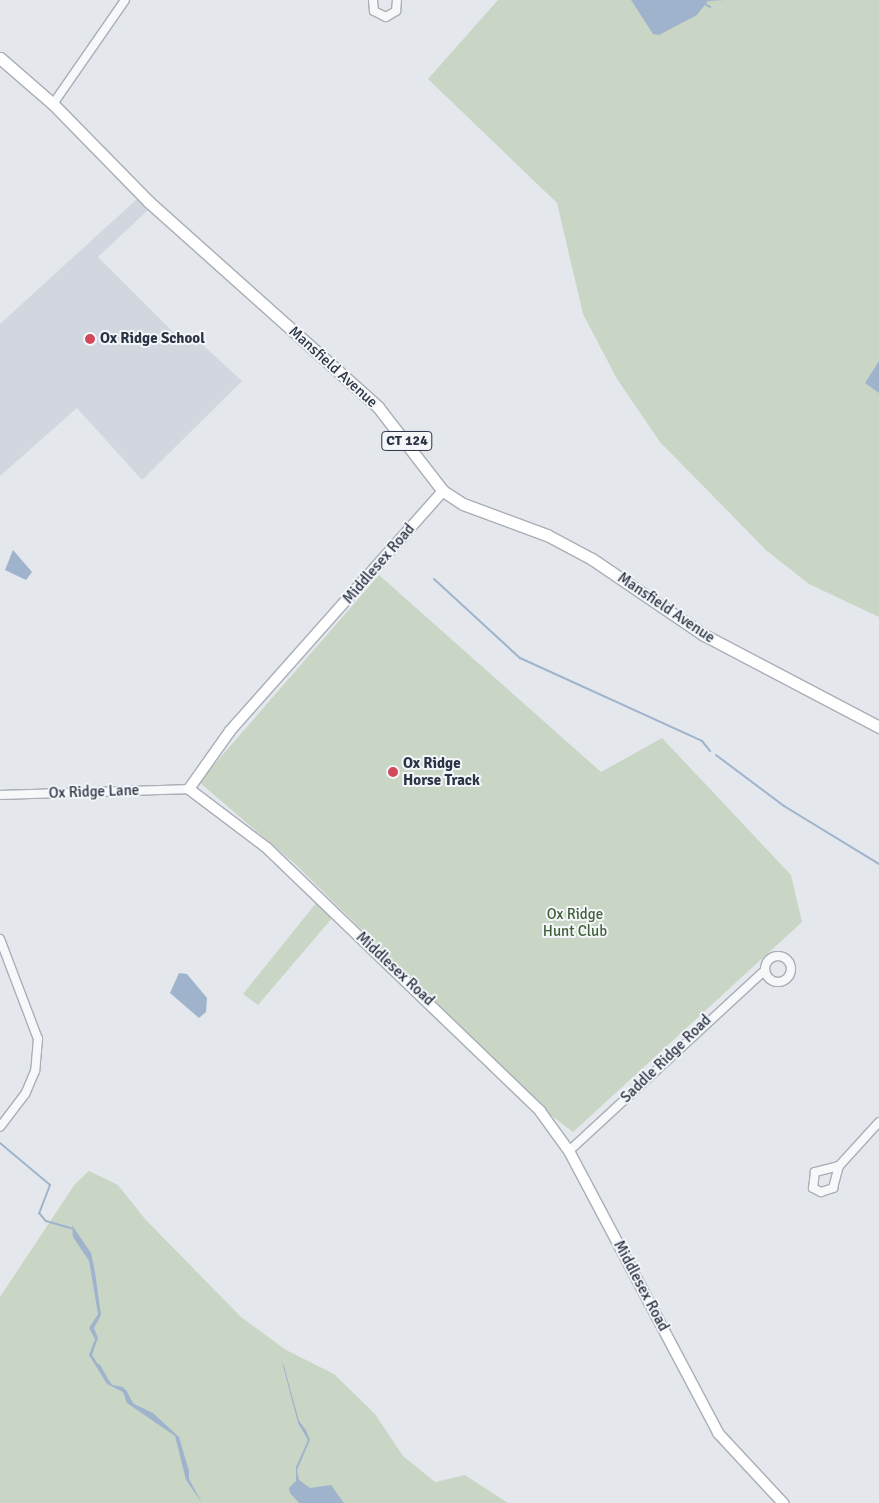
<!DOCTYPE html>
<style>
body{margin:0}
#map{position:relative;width:879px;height:1503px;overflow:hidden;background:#e4e7ec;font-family:Signika,sans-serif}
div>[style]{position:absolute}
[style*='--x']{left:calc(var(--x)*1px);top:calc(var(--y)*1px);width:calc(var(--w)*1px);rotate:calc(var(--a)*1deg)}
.built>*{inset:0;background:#d2d6de}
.green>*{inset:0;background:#c9d6c5}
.water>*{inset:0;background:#9fb4cc}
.stream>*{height:2px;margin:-1px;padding:0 1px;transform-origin:1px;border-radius:1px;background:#9fb4cc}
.roads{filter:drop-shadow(1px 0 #a9aeb7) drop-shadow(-1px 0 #a9aeb7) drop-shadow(0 1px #a9aeb7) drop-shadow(0 -1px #a9aeb7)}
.minor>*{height:8px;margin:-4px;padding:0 4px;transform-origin:4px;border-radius:4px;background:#f7f8fa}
.minor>.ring{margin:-4px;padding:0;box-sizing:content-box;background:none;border:8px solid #f7f8fa;border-radius:50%}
.secondary>*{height:10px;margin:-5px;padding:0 5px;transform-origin:5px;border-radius:5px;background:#fff}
.primary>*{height:11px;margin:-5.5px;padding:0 5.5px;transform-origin:5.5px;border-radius:5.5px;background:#fff}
.dots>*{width:14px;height:14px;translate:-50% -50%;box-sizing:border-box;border:2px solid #f4f6f9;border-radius:50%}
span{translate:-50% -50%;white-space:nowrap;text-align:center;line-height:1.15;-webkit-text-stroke:4px #f4f6f9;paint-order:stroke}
.shield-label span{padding:1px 4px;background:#f4f6f9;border:1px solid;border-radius:4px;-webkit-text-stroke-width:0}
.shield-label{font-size:14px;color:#2b3445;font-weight:700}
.poi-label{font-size:15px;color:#2b3445;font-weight:700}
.left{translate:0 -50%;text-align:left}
.street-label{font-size:15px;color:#2b3445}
.park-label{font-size:15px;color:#3f6138}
</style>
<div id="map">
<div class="built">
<i style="clip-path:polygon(137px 199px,148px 210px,98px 257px,184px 343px,192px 335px,242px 381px,142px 480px,77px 408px,0 476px,0 324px)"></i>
</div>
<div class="green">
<i style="clip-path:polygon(498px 0,879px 0,879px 617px,809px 584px,767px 551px,660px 442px,617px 379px,583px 314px,557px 203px,428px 79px)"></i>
<i style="clip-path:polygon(379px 575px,601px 772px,662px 738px,791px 875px,802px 922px,573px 1132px,548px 1113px,295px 864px,199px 782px)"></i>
<i style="clip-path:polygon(317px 902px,333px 917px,258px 1005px,243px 994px)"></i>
<i style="clip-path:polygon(89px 1171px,118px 1185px,145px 1219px,241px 1317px,286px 1350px,334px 1374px,375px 1414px,403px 1456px,435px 1482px,465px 1475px,508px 1503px,0 1503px,0 1297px,75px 1184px)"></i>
</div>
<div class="water">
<i style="clip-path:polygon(631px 0,725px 0,708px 1px,697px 15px,659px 35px,653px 34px)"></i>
<i style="clip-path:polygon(879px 361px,879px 393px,865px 383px)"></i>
<i style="clip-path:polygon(13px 550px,32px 572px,26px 580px,5px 570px)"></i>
<i style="clip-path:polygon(179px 973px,187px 974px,207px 998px,206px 1012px,199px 1018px,170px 993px)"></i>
<i style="clip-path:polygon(72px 1225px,91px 1253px,95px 1272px,101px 1315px,94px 1328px,98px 1338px,92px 1355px,112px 1385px,123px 1387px,134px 1404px,153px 1413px,179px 1437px,189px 1471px,189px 1479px,202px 1503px,186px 1480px,175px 1436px,127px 1403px,123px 1392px,107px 1384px,89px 1355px,95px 1339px,89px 1328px,98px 1314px,89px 1261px,73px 1237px)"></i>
<i style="clip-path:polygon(282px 1362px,284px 1366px,299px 1421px,306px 1430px,310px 1440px,297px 1470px,299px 1480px,310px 1488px,331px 1485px,344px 1503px,299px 1503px,290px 1493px,289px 1488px,296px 1481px,296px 1467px,308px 1440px,298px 1423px)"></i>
</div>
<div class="stream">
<i style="--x:705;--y:4;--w:6;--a:31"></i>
<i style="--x:434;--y:579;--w:117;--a:42.6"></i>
<i style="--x:520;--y:658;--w:200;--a:24.5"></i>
<i style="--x:702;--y:741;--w:13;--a:51"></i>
<i style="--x:716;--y:755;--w:85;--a:36.9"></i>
<i style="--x:784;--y:806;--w:111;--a:31.4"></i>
<i style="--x:0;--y:1143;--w:65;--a:40"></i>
<i style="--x:50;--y:1185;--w:30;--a:111"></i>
<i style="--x:39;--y:1213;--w:11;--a:49"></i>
<i style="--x:46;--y:1221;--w:26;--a:16"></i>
<i style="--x:99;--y:1365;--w:14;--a:60"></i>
<i style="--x:125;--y:1390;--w:9;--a:63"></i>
</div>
<div class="roads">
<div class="minor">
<i style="--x:373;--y:0;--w:11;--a:85"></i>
<i style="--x:374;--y:11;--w:13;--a:27"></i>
<i style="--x:386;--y:17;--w:12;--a:-31"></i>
<i style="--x:396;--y:11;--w:11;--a:-85"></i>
<i style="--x:53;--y:104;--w:126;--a:-55.3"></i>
<i style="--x:0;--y:795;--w:189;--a:-1.8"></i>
<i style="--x:0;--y:939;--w:107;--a:69.2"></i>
<i style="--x:38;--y:1039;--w:32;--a:95"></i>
<i style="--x:35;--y:1071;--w:25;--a:113"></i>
<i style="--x:25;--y:1094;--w:41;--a:127.1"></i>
<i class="ring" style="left:765px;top:956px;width:18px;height:18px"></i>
<i style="--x:569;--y:1151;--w:267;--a:-42.7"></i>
<i style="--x:839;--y:1166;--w:25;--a:166"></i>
<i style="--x:815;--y:1172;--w:16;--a:97"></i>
<i style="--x:813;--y:1188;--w:9;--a:27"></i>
<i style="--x:821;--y:1192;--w:13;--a:-18"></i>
<i style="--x:833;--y:1188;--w:23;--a:-75"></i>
<i style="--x:839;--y:1166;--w:59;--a:-47.7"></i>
</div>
<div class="secondary">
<i style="--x:443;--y:491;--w:321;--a:131.6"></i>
<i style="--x:230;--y:731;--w:71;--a:125.3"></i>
<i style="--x:189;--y:789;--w:98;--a:37.1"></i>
<i style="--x:267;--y:848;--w:379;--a:43.9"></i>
<i style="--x:540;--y:1111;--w:49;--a:54.1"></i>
<i style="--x:569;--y:1151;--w:319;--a:62.1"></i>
<i style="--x:718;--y:1433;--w:96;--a:47.1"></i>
</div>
<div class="primary">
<i style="--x:0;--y:58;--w:70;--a:41"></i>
<i style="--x:53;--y:104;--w:137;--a:45.6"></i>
<i style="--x:149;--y:202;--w:307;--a:41.8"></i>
<i style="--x:378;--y:407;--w:106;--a:52.3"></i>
<i style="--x:443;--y:491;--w:24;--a:33"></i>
<i style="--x:463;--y:504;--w:90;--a:20.3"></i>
<i style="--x:547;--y:535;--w:51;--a:28.1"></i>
<i style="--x:592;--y:559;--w:135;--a:34.2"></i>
<i style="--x:704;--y:635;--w:198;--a:27.7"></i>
</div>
</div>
<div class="dots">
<i style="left:90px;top:339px;background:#d1495b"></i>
<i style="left:393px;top:772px;background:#d1495b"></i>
</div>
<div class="shield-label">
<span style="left:407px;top:441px">CT 124</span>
</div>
<div class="poi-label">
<span class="left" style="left:100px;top:339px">Ox Ridge School</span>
<span class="left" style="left:403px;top:772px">Ox Ridge<br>Horse Track</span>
</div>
<div class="street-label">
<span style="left:333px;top:367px;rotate:42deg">Mansfield Avenue</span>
<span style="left:379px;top:564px;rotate:-49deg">Middlesex Road</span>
<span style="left:666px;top:608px;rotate:34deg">Mansfield Avenue</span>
<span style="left:94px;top:792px;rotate:-2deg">Ox Ridge Lane</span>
<span style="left:395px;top:969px;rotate:43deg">Middlesex Road</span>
<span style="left:666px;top:1059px;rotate:-44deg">Saddle Ridge Road</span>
<span style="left:641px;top:1286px;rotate:62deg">Middlesex Road</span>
</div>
<div class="park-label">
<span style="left:575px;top:923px">Ox Ridge<br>Hunt Club</span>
</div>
</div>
